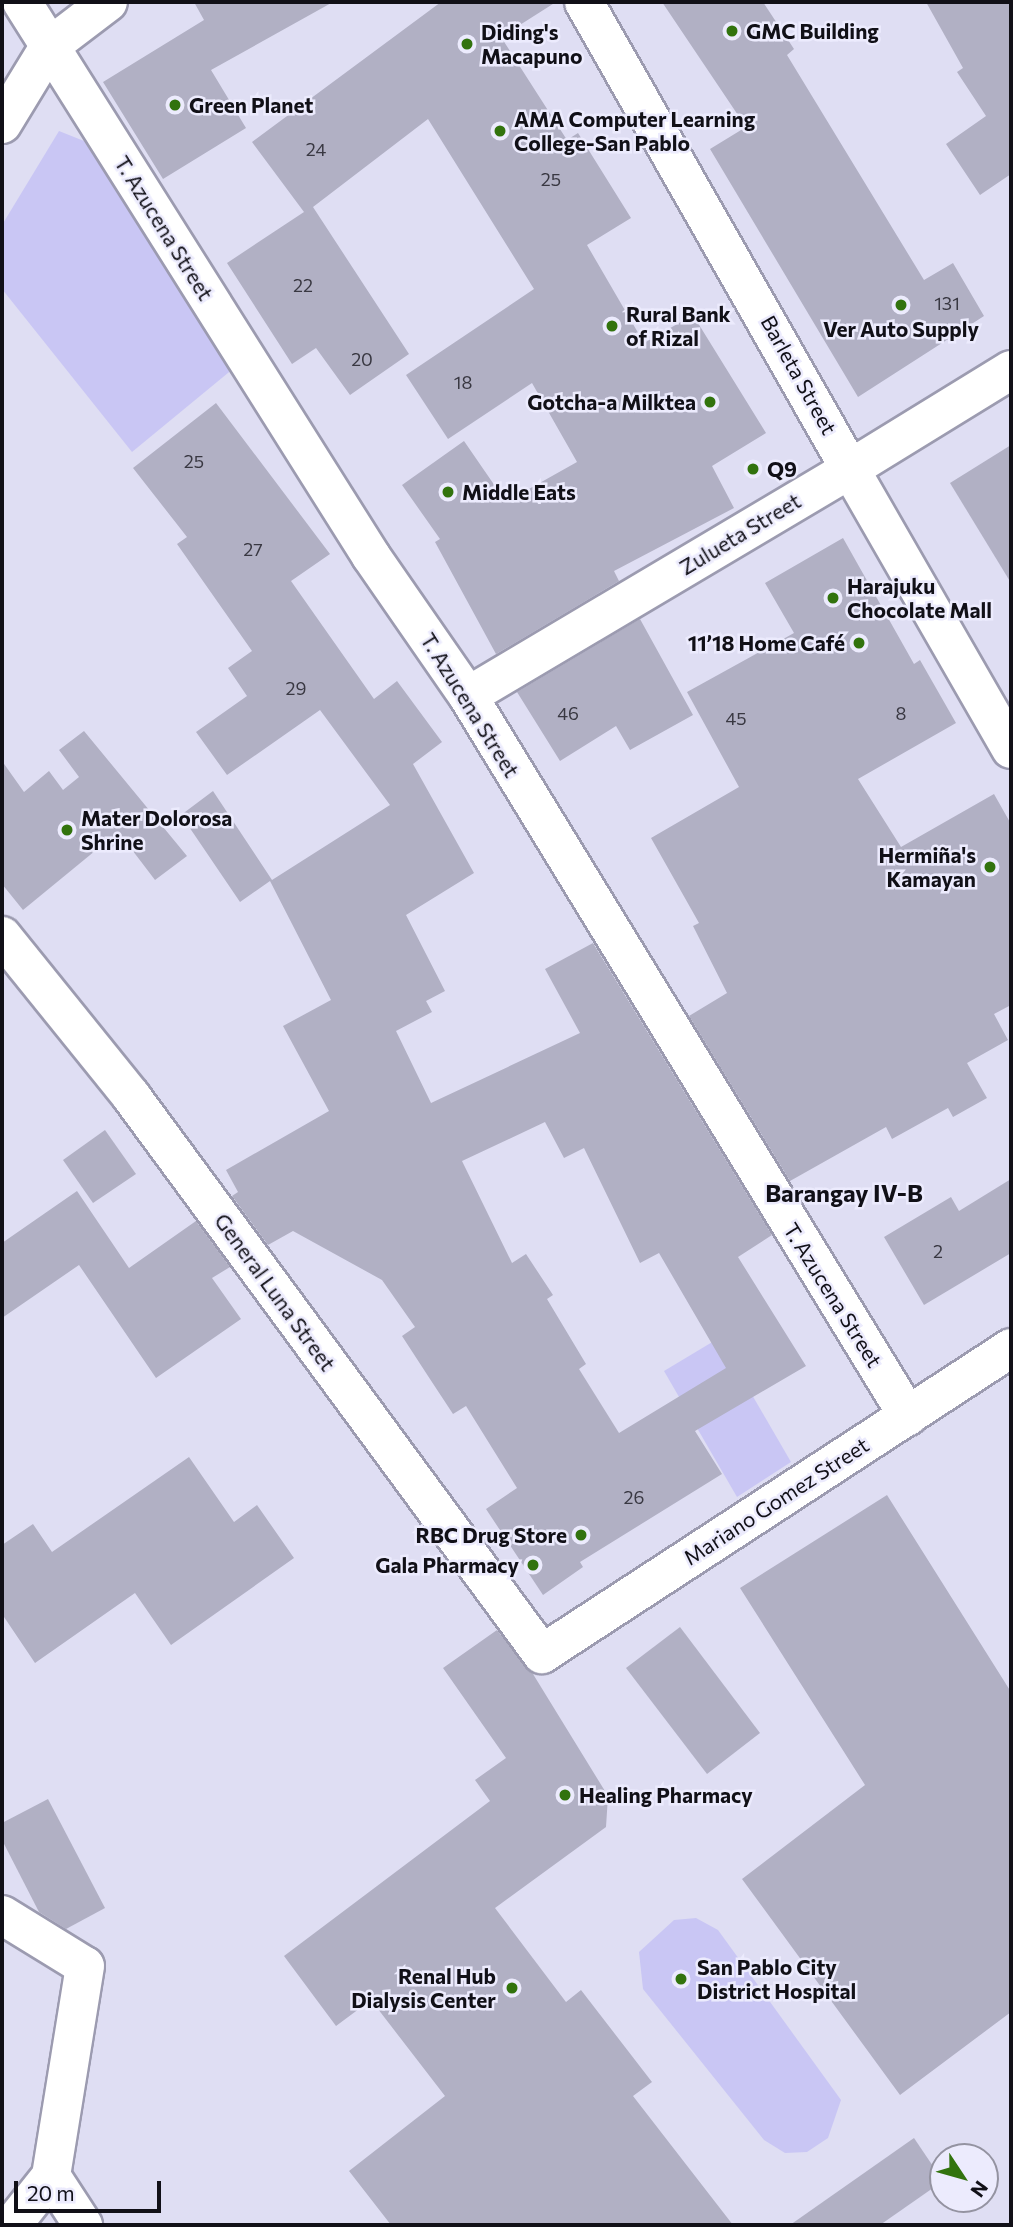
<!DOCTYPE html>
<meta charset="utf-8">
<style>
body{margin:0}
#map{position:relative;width:1013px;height:2227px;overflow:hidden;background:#dfdef3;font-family:Commissioner,sans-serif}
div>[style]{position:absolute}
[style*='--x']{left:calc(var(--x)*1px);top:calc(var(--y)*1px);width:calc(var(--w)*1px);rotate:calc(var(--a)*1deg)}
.green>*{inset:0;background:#c9c6f4}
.building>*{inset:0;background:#b1b0c4}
.roads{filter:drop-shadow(2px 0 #9c9bb0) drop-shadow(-2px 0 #9c9bb0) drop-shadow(0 2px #9c9bb0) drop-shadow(0 -2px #9c9bb0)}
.minor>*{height:38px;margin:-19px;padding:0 19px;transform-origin:19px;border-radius:19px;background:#fff}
.tertiary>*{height:38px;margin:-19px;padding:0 19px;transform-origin:19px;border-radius:19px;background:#fff}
.secondary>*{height:38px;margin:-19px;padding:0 19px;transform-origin:19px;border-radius:19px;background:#fff}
.dots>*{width:19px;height:19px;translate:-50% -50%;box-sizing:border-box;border:4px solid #ecebfd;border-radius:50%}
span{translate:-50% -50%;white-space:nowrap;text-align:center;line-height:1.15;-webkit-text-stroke:5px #ecebfd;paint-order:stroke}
.number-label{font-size:18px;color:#393842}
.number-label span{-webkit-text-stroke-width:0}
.poi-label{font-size:21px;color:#111017;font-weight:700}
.left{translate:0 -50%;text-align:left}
.right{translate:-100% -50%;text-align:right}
.street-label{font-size:21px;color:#111017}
.quarter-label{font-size:24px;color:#111017;font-weight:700}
.frame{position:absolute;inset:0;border:4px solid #111017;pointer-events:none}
.north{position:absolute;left:929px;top:2143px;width:70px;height:70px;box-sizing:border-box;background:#ecebfd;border:2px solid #9493a1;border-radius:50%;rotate:126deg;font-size:19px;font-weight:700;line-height:28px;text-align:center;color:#111017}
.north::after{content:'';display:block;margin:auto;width:24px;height:32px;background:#32730e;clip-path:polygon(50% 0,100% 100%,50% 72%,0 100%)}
.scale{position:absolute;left:14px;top:2181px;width:147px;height:32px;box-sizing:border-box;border:4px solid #111017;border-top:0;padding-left:9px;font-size:21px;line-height:24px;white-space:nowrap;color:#111017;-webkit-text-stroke:5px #ecebfd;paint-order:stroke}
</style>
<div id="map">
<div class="green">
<i style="clip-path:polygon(59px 131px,84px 141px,234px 368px,132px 452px,2px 289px,2px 225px)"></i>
<i style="clip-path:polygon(719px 1338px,791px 1462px,737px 1497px,664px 1371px)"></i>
<i style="clip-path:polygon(696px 1918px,718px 1930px,841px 2100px,828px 2138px,807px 2152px,785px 2153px,764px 2140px,643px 1989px,639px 1952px,674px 1920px)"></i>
</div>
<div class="building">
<i style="clip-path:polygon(194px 2px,333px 2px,211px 70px,246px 128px,163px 179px,103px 82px,204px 20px)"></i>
<i style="clip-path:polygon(441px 2px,556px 2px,501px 37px,567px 140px,578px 133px,631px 218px,587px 245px,644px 343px,693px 315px,766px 433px,712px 466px,734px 508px,614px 571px,619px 581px,496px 654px,435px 542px,440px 539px,402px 485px,464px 441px,506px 502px,577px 462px,532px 383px,448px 439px,406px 375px,534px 289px,428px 119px,313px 207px,409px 354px,350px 395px,316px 348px,292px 364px,227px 263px,304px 212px,252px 142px)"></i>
<i style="clip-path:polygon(662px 2px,763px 2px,794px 49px,787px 55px,924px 280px,953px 263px,984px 316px,858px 397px,710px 149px,746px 127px)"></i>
<i style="clip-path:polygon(926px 2px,1011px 2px,1011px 174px,980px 195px,946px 144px,986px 116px,957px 72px,963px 68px)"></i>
<i style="clip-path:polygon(evenodd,216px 403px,330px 554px,291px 581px,374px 699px,397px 681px,442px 742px,413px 764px,474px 873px,406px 915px,445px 991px,426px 1001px,432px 1012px,396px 1031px,431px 1103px,580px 1033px,545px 969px,593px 943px,772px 1235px,738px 1257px,806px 1366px,695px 1431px,722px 1474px,580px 1562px,583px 1567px,543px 1595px,486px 1509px,517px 1488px,466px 1406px,453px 1414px,428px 1376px,402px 1336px,415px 1327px,382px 1280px,293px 1231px,268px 1245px,232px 1196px,238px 1192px,226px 1170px,329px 1111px,283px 1026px,331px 1000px,270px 881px,240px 902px,181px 815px,213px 791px,272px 880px,390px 805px,320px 710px,227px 775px,196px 732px,247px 696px,228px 668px,252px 651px,177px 544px,187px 537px,133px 468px,216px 403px,545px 1122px,564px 1158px,584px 1148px,640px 1263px,659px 1253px,726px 1368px,619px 1433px,579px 1369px,586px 1364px,547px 1299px,553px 1295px,526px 1254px,512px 1263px,462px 1161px,545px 1122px)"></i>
<i style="clip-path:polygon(1011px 445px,1011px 583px,950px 483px)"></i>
<i style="clip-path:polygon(843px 538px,914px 664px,920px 660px,956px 723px,858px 779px,901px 847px,994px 794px,1011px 824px,1011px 1005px,994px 1014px,1008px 1040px,967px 1063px,987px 1098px,953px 1117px,948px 1108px,892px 1139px,886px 1127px,790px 1181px,689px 1016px,727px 993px,693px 926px,699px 923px,651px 838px,739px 787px,687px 692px,794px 633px,765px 583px)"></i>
<i style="clip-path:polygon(640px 619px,693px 715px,630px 750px,616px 726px,560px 761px,517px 692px)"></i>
<i style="clip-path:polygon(84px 731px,187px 856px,155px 880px,123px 838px,106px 853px,101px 846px,23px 910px,2px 884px,2px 761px,24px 792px,49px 771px,63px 790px,79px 777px,59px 750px)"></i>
<i style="clip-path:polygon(105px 1130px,136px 1174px,93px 1203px,63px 1160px)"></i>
<i style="clip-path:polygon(1011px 1179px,1011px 1253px,924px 1305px,884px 1237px,951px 1197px,959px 1211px)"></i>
<i style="clip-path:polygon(77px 1191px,129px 1268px,196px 1221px,230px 1267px,212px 1278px,241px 1319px,156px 1378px,79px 1265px,2px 1318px,2px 1243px)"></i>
<i style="clip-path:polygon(189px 1457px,234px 1522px,257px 1505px,294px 1558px,171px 1645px,135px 1593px,35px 1663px,2px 1614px,2px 1545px,33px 1524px,52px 1552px)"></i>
<i style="clip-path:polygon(887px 1495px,1011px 1692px,1011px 2012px,900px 2095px,742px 1879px,865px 1785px,740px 1588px)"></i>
<i style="clip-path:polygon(680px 1627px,760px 1733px,707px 1774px,626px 1668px)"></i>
<i style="clip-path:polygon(497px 1630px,533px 1674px,608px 1796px,606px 1827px,495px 1908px,566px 2002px,581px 1990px,652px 2082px,633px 2096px,733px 2225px,391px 2225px,349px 2171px,445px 2096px,371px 2000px,336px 2026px,284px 1956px,490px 1801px,475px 1780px,506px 1758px,443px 1668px)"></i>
<i style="clip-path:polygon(48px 1799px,105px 1908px,66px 1929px,39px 1912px,2px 1840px,2px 1823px)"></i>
<i style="clip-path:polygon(914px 2138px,943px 2181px,880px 2225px,790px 2225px)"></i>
</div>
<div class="roads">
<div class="minor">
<i style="--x:49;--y:47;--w:74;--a:-37.3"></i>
<i style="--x:850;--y:469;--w:323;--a:60.1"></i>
<i style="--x:468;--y:696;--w:844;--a:58.57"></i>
<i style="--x:2;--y:936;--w:206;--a:51.1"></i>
<i style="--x:131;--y:1096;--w:693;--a:53.63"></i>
<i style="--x:542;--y:1654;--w:560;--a:-33.12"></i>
<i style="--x:2;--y:1915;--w:97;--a:31.6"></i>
<i style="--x:85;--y:1966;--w:213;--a:99.2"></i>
<i style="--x:51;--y:2176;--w:63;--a:128.5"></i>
<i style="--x:51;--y:2176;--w:59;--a:56.9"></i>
</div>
<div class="tertiary">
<i style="--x:850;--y:469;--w:189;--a:-31.6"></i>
</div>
<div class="secondary">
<i style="--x:22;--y:2;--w:655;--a:57.79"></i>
<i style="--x:371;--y:556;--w:170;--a:55.3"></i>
<i style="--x:468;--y:696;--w:444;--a:-30.7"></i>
<i style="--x:850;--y:469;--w:537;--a:-119.67"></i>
<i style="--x:2;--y:124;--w:90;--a:-58.6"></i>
</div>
</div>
<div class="dots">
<i style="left:732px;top:31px;background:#32730e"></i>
<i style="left:467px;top:44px;background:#32730e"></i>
<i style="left:175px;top:105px;background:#32730e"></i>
<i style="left:500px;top:131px;background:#32730e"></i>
<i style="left:901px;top:305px;background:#32730e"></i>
<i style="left:612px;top:326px;background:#32730e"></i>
<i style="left:710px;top:402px;background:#32730e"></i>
<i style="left:753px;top:469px;background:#32730e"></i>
<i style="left:448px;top:492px;background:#32730e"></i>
<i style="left:833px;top:598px;background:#32730e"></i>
<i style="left:859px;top:643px;background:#32730e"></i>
<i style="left:67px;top:830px;background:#32730e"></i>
<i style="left:990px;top:867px;background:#32730e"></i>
<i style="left:581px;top:1535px;background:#32730e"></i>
<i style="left:533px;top:1565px;background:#32730e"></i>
<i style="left:565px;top:1795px;background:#32730e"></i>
<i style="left:681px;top:1979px;background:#32730e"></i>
<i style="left:512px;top:1988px;background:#32730e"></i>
</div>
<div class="number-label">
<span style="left:316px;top:149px">24</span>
<span style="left:551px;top:179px">25</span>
<span style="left:303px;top:285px">22</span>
<span style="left:947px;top:303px">131</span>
<span style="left:362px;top:359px">20</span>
<span style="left:463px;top:382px">18</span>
<span style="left:194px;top:461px">25</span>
<span style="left:253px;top:549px">27</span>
<span style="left:296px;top:688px">29</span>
<span style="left:568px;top:713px">46</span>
<span style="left:901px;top:713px">8</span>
<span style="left:736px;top:718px">45</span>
<span style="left:938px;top:1251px">2</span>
<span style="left:634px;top:1497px">26</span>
</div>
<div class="poi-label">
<span class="left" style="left:746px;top:31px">GMC Building</span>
<span class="left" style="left:481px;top:44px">Diding's<br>Macapuno</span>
<span class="left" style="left:189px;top:105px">Green Planet</span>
<span class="left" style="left:514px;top:131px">AMA Computer Learning<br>College-San Pablo</span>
<span class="left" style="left:626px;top:326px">Rural Bank<br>of Rizal</span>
<span style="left:901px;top:329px">Ver Auto Supply</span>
<span class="right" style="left:696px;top:402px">Gotcha-a Milktea</span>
<span class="left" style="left:767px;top:469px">Q9</span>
<span class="left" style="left:462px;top:492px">Middle Eats</span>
<span class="left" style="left:847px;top:598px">Harajuku<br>Chocolate Mall</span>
<span class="right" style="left:845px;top:643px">11’18 Home Café</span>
<span class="left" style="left:81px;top:830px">Mater Dolorosa<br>Shrine</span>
<span class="right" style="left:976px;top:867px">Hermiña's<br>Kamayan</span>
<span class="right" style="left:567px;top:1535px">RBC Drug Store</span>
<span class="right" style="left:519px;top:1565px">Gala Pharmacy</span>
<span class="left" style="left:579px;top:1795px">Healing Pharmacy</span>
<span class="left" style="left:697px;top:1979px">San Pablo City<br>District Hospital</span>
<span class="right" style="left:496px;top:1988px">Renal Hub<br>Dialysis Center</span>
</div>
<div class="street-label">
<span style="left:164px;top:228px;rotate:58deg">T. Azucena Street</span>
<span style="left:799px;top:375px;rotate:61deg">Barleta Street</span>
<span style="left:740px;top:534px;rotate:-31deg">Zulueta Street</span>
<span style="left:470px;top:705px;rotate:58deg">T. Azucena Street</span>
<span style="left:275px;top:1292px;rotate:54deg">General Luna Street</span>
<span style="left:833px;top:1295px;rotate:58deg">T. Azucena Street</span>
<span style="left:776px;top:1501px;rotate:-33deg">Mariano Gomez Street</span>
</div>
<div class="quarter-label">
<span style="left:844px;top:1193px">Barangay IV-B</span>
</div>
<div class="frame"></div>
<div class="north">N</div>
<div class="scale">20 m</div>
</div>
